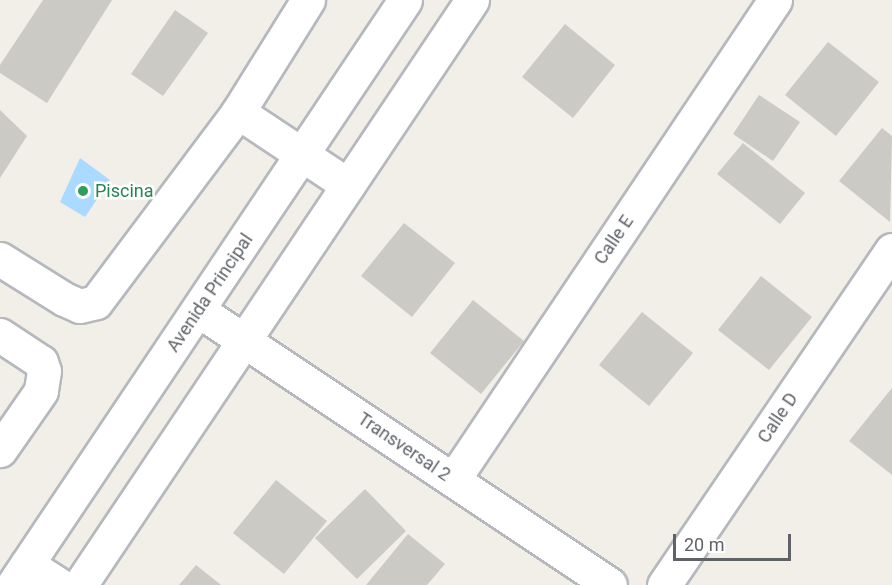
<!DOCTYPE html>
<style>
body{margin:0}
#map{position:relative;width:892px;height:585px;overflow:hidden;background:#f1efe8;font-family:Roboto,sans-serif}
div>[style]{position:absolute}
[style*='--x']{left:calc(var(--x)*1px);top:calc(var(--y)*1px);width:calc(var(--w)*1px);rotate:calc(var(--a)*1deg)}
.water>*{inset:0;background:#aadaff}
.building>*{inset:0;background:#cccac5}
.roads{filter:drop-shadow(2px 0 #b5b8bc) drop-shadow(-2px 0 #b5b8bc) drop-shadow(0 2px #b5b8bc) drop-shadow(0 -2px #b5b8bc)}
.minor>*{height:33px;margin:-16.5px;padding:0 16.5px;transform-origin:16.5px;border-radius:16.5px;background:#fff}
.dots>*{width:16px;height:16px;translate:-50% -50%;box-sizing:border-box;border:3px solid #fff;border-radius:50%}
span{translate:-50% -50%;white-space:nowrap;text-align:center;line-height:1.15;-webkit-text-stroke:5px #fff;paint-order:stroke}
.leisure-label{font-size:18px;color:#27864d}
.left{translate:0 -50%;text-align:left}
.street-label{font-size:18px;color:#5f6368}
.scale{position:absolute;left:673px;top:534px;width:118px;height:27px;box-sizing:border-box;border:3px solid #5f6368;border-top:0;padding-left:8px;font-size:18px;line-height:21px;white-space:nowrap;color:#5f6368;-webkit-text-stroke:4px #fff;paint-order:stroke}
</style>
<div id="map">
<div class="water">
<i style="clip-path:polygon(80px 158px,110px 180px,85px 217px,60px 202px)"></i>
</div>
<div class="building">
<i style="clip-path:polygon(43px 0,112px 0,47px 103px,0 73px,0 65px)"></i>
<i style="clip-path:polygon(175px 10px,208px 33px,163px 96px,131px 74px)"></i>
<i style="clip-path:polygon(565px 24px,615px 65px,573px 118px,522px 77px)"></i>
<i style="clip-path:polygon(828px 42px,879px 82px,836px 136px,785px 95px)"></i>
<i style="clip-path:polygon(759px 95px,800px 122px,773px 161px,733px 134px)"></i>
<i style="clip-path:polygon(0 110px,27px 136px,0 178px)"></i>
<i style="clip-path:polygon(882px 128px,892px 136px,890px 222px,839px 181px)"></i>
<i style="clip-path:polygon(743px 143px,805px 193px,780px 224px,717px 174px)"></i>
<i style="clip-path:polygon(404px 223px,455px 263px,412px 317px,361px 276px)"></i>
<i style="clip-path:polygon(761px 276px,812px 317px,769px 370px,718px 330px)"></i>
<i style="clip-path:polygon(473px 300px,524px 341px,481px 394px,430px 353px)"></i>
<i style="clip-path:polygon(642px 312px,693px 353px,649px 406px,599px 365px)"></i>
<i style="clip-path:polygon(892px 388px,892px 475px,849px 441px)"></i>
<i style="clip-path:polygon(276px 480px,327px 521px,284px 574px,233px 533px)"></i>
<i style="clip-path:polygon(365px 489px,406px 531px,357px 579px,315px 538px)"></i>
<i style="clip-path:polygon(408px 534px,445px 564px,427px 585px,366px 585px)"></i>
<i style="clip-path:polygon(196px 565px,221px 585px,179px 585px)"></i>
</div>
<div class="roads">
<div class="minor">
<i style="--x:238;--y:112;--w:132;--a:33.6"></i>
<i style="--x:0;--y:259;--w:75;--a:32"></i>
<i style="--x:64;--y:299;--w:17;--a:24"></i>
<i style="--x:80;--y:306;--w:16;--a:-14"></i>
<i style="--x:96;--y:302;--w:237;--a:-53.2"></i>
<i style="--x:238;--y:112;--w:132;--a:-58"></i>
<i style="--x:198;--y:310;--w:495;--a:33.7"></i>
<i style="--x:0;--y:335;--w:49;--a:33.4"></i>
<i style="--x:41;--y:362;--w:9;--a:72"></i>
<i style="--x:44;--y:371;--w:20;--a:99"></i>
<i style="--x:41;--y:391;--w:72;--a:124.8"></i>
<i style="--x:453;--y:480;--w:578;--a:-56.14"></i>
<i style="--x:27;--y:564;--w:38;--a:33"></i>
<i style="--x:13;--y:585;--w:704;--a:-56.17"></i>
<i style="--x:80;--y:585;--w:704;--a:-56.17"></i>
<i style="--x:664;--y:585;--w:405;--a:-55.8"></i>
</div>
</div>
<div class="dots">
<i style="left:83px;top:191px;background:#2e9e5b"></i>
</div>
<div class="leisure-label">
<span class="left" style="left:95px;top:191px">Piscina</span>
</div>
<div class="street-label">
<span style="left:614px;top:240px;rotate:-56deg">Calle E</span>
<span style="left:210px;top:293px;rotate:-56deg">Avenida Principal</span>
<span style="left:778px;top:418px;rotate:-56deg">Calle D</span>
<span style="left:404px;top:447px;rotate:34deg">Transversal 2</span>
</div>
<div class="scale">20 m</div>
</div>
